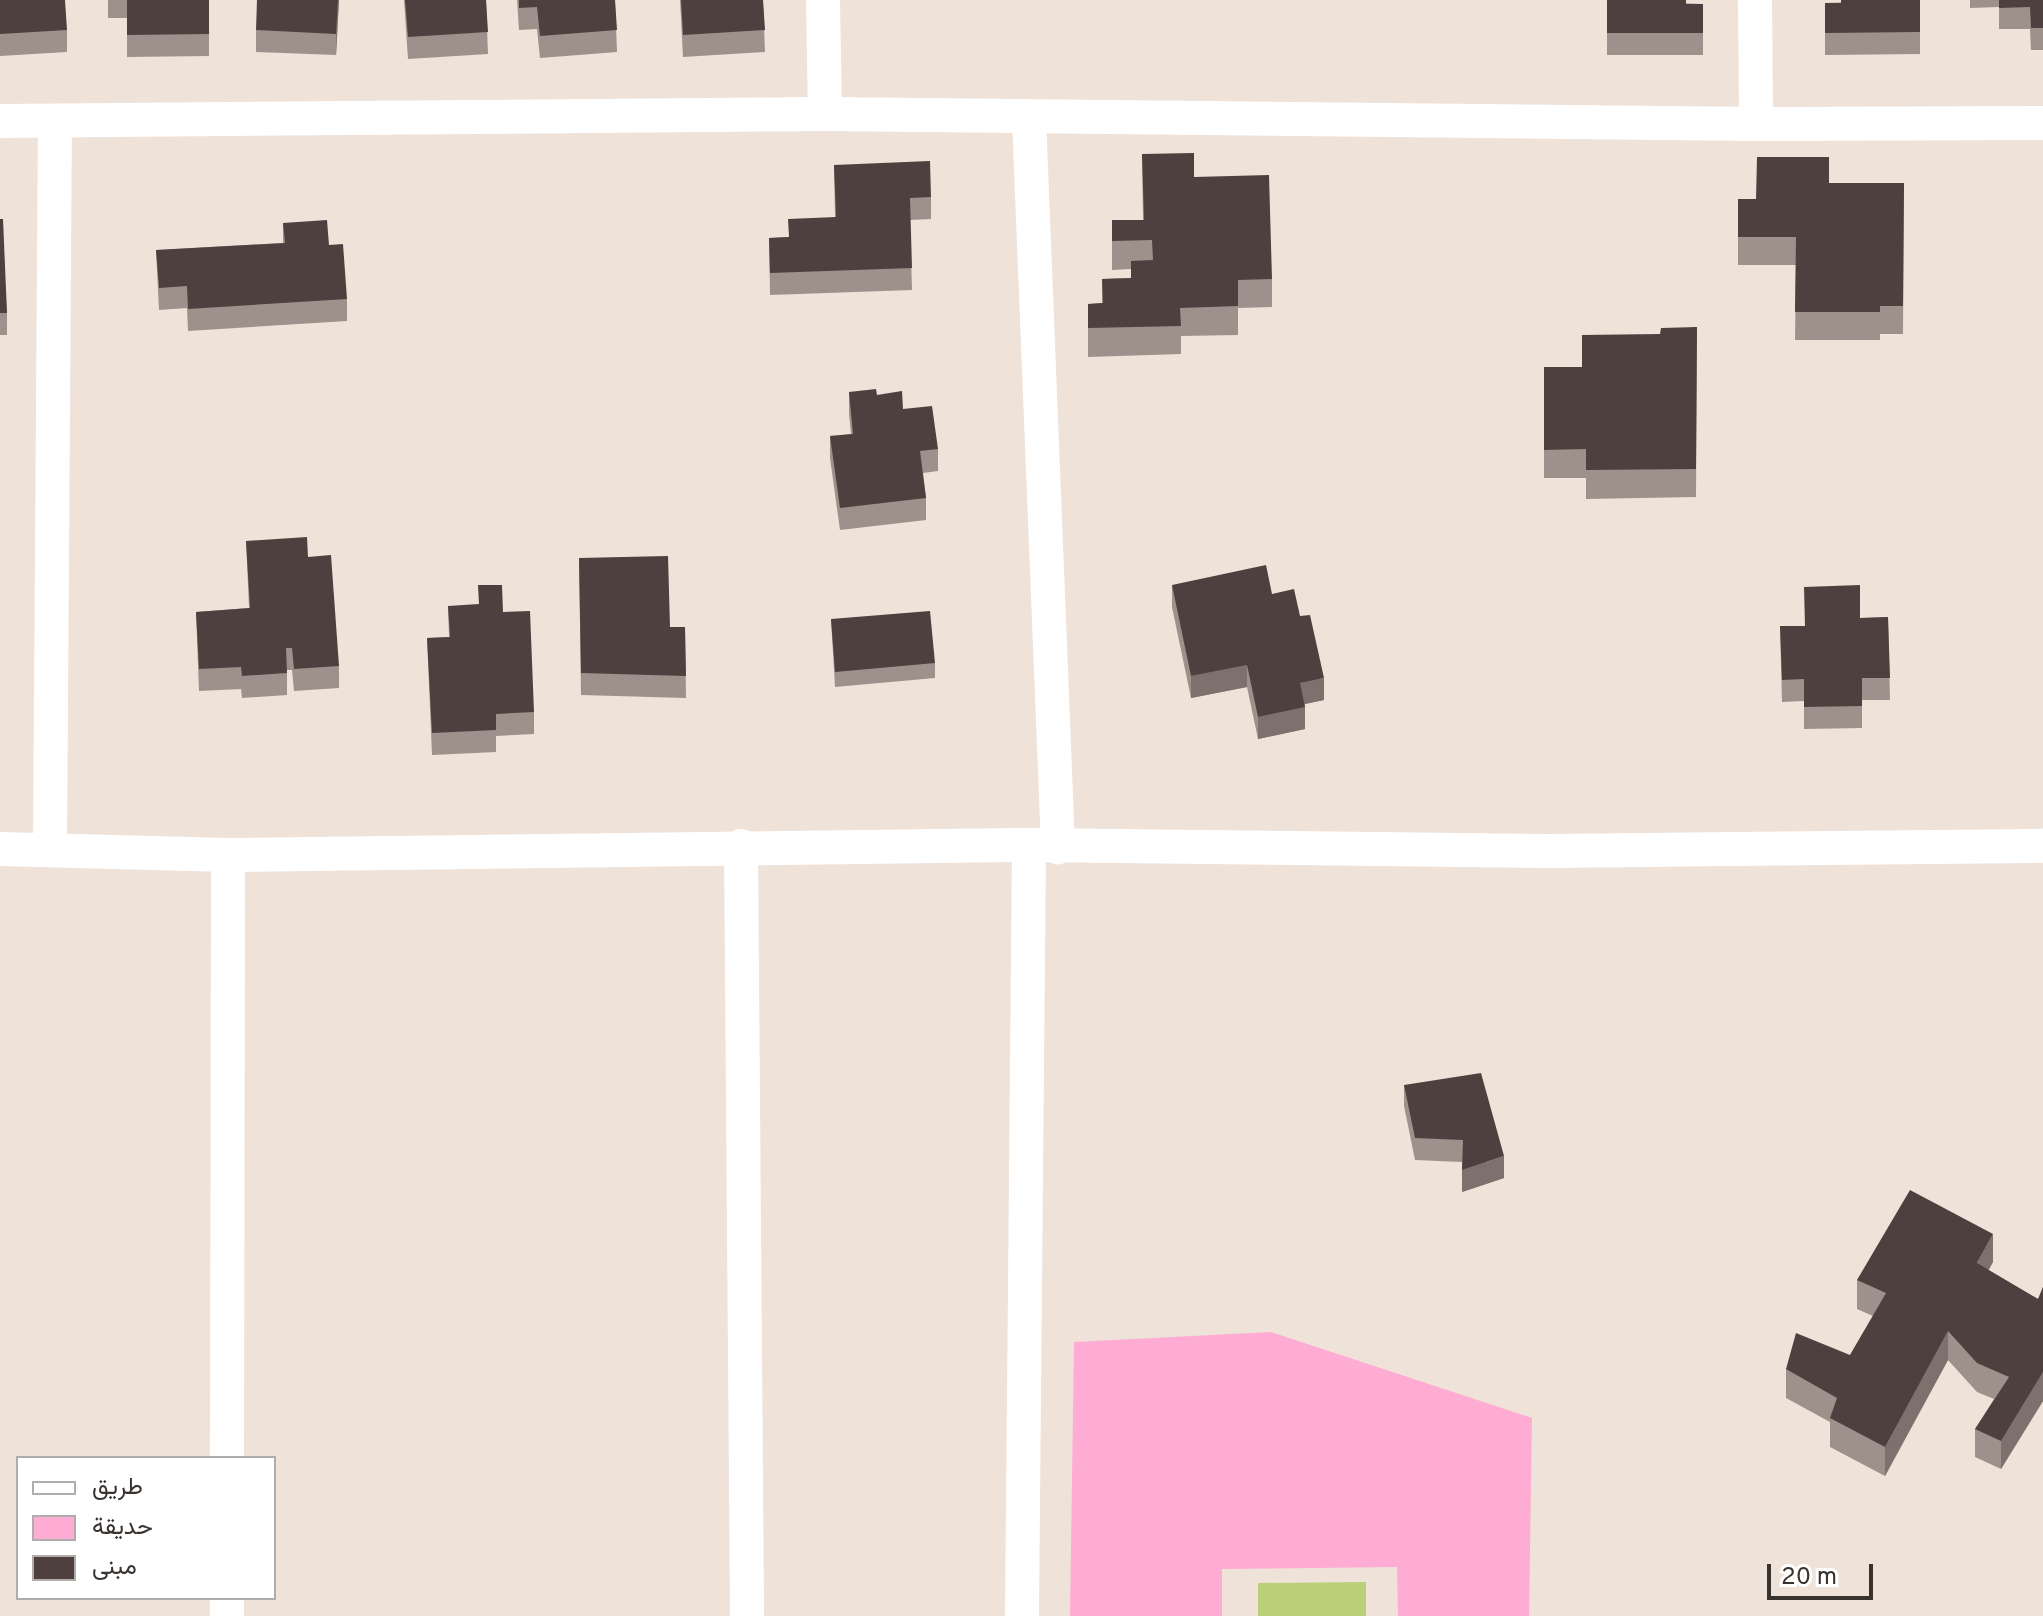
<!DOCTYPE html>
<meta charset="utf-8">
<style>
body{margin:0}
#map{position:relative;width:2043px;height:1616px;overflow:hidden;background:#efe2d9;font-family:Overpass,Vazirmatn,sans-serif}
div>[style]{position:absolute}
[style*='--x']{left:calc(var(--x)*1px);top:calc(var(--y)*1px);width:calc(var(--w)*1px);rotate:calc(var(--a)*1deg)}
.green>*{inset:0;background:#feacd4}
.water>*{inset:0;background:#bad179}
.minor>*{height:34px;margin:-17px;padding:0 17px;transform-origin:17px;border-radius:17px;background:#fff}
.wall>*{inset:0;background:#9e918c}
.shaded-wall>*{inset:0;background:#7e716d}
.building>*{inset:0;background:#4d403f}
span{translate:-50% -50%;white-space:nowrap;text-align:center;line-height:1.15;-webkit-text-stroke:8px #fff;paint-order:stroke}
.legend{position:absolute;left:16px;top:1456px;width:260px;height:144px;box-sizing:border-box;background:#fff;border:2px solid #b0adac;margin:0;padding:10px 14px;list-style:none;font-size:24px;color:#393330}
.legend li{display:flex;align-items:center;gap:16px;height:40px}
.legend b{width:40px;border:2px solid #b0adac}
.scale{position:absolute;left:1767px;top:1564px;width:106px;height:36px;box-sizing:border-box;border:4px solid #393330;border-top:0;padding-left:10px;font-size:24px;line-height:28px;white-space:nowrap;color:#393330;-webkit-text-stroke:6px #fff;paint-order:stroke}
</style>
<div id="map">
<div class="green">
<i style="clip-path:polygon(1271px 1332px,1532px 1418px,1529px 1616px,1398px 1616px,1397px 1567px,1222px 1569px,1222px 1616px,1070px 1616px,1074px 1342px)"></i>
</div>
<div class="water">
<i style="clip-path:polygon(1366px 1582px,1366px 1616px,1258px 1616px,1258px 1583px)"></i>
</div>
<div class="minor">
<i style="--x:823;--y:0;--w:114;--a:89"></i>
<i style="--x:1755;--y:0;--w:124;--a:89.5"></i>
<i style="--x:1029;--y:118;--w:730;--a:87.72"></i>
<i style="--x:0;--y:121;--w:825;--a:-0.49"></i>
<i style="--x:825;--y:114;--w:931;--a:0.62"></i>
<i style="--x:1756;--y:124;--w:287;--a:-0.2"></i>
<i style="--x:741;--y:846;--w:770;--a:89.55"></i>
<i style="--x:0;--y:849;--w:228;--a:1.5"></i>
<i style="--x:228;--y:855;--w:801;--a:-0.72"></i>
<i style="--x:1029;--y:845;--w:520;--a:0.66"></i>
<i style="--x:1549;--y:851;--w:494;--a:-0.6"></i>
<i style="--x:50;--y:849;--w:727;--a:-89.61"></i>
<i style="--x:227;--y:1458;--w:603;--a:-89.9"></i>
<i style="--x:227;--y:1616;--w:18;--a:-90"></i>
<i style="--x:1022;--y:1616;--w:771;--a:-89.48"></i>
</div>
<div class="wall">
<i style="clip-path:polygon(0 0,67px 30px,67px 52px,0 56px)"></i>
<i style="clip-path:polygon(108px 0,209px 0,209px 56px,127px 57px,127px 18px,108px 18px)"></i>
<i style="clip-path:polygon(339px 0,336px 55px,256px 52px,256px 30px)"></i>
<i style="clip-path:polygon(404px 0,486px 0,488px 54px,408px 59px)"></i>
<i style="clip-path:polygon(517px 0,615px 0,617px 52px,540px 58px,537px 29px,519px 30px)"></i>
<i style="clip-path:polygon(680px 0,763px 0,765px 52px,683px 57px)"></i>
<i style="clip-path:polygon(1607px 0,1703px 4px,1703px 55px,1607px 55px)"></i>
<i style="clip-path:polygon(1920px 0,1920px 54px,1825px 55px,1825px 3px)"></i>
<i style="clip-path:polygon(1970px 0,2043px 0,2043px 50px,2031px 50px,2030px 29px,1999px 29px,1999px 7px,1970px 8px)"></i>
<i style="clip-path:polygon(1142px 154px,1194px 177px,1272px 279px,1272px 307px,1238px 308px,1238px 335px,1181px 336px,1181px 354px,1088px 357px,1088px 304px,1102px 303px,1102px 279px,1131px 278px,1131px 269px,1112px 270px,1112px 220px,1143px 220px)"></i>
<i style="clip-path:polygon(834px 165px,931px 197px,931px 219px,910px 220px,912px 290px,770px 295px,769px 238px,788px 237px,835px 217px)"></i>
<i style="clip-path:polygon(1829px 183px,1904px 183px,1903px 334px,1880px 334px,1880px 340px,1795px 340px,1796px 265px,1738px 265px,1738px 199px,1756px 199px)"></i>
<i style="clip-path:polygon(0 219px,7px 313px,7px 335px,0 335px)"></i>
<i style="clip-path:polygon(283px 223px,329px 245px,347px 299px,347px 321px,188px 331px,187px 308px,159px 310px,156px 250px,283px 243px)"></i>
<i style="clip-path:polygon(1697px 327px,1696px 497px,1586px 499px,1586px 478px,1544px 478px,1544px 367px,1582px 367px,1660px 334px)"></i>
<i style="clip-path:polygon(849px 392px,877px 395px,903px 409px,938px 449px,938px 471px,923px 473px,926px 498px,926px 520px,840px 530px,830px 458px,830px 436px,851px 434px,849px 414px)"></i>
<i style="clip-path:polygon(246px 541px,308px 557px,339px 666px,339px 688px,294px 691px,292px 670px,287px 670px,287px 695px,242px 698px,241px 689px,199px 691px,196px 612px,249px 608px)"></i>
<i style="clip-path:polygon(579px 558px,670px 627px,685px 627px,686px 698px,581px 695px)"></i>
<i style="clip-path:polygon(1172px 585px,1272px 594px,1300px 616px,1324px 700px,1305px 704px,1305px 729px,1258px 739px,1247px 687px,1191px 698px,1172px 607px)"></i>
<i style="clip-path:polygon(448px 606px,503px 612px,534px 712px,534px 734px,496px 736px,496px 752px,432px 755px,427px 638px,449px 637px)"></i>
<i style="clip-path:polygon(1888px 617px,1890px 700px,1862px 700px,1862px 728px,1804px 729px,1804px 701px,1782px 702px,1780px 626px,1804px 626px,1860px 618px)"></i>
<i style="clip-path:polygon(831px 619px,935px 663px,935px 678px,835px 687px)"></i>
<i style="clip-path:polygon(1404px 1085px,1504px 1178px,1462px 1192px,1462px 1162px,1415px 1160px,1404px 1106px)"></i>
<i style="clip-path:polygon(1993px 1262px,1988px 1270px,2038px 1299px,2043px 1287px,2043px 1401px,2001px 1469px,1975px 1457px,1975px 1429px,1994px 1399px,1977px 1392px,1948px 1360px,1885px 1476px,1830px 1447px,1830px 1422px,1786px 1398px,1786px 1369px,1850px 1355px,1873px 1316px,1857px 1309px,1857px 1280px)"></i>
</div>
<div class="shaded-wall">
<i style="clip-path:polygon(338px 0,339px 0,336px 55px,336px 34px)"></i>
<i style="clip-path:polygon(1247px 665px,1247px 687px,1191px 698px,1191px 676px)"></i>
<i style="clip-path:polygon(1324px 678px,1324px 700px,1300px 705px,1300px 683px)"></i>
<i style="clip-path:polygon(1305px 707px,1305px 729px,1258px 739px,1258px 717px)"></i>
<i style="clip-path:polygon(1504px 1156px,1504px 1178px,1462px 1192px,1462px 1170px)"></i>
<i style="clip-path:polygon(1993px 1234px,1993px 1262px,1977px 1292px,1977px 1263px)"></i>
<i style="clip-path:polygon(1948px 1331px,1948px 1360px,1885px 1476px,1885px 1447px)"></i>
<i style="clip-path:polygon(2043px 1372px,2043px 1401px,2001px 1469px,2001px 1441px)"></i>
</div>
<div class="building">
<i style="clip-path:polygon(0 0,65px 0,67px 30px,0 34px)"></i>
<i style="clip-path:polygon(127px 0,209px 0,209px 34px,127px 35px)"></i>
<i style="clip-path:polygon(257px 0,338px 0,336px 34px,256px 30px)"></i>
<i style="clip-path:polygon(405px 0,486px 0,488px 32px,408px 37px)"></i>
<i style="clip-path:polygon(519px 0,615px 0,617px 30px,540px 36px,537px 7px,519px 8px)"></i>
<i style="clip-path:polygon(681px 0,763px 0,765px 30px,683px 35px)"></i>
<i style="clip-path:polygon(1607px 0,1686px 0,1686px 4px,1703px 4px,1703px 33px,1607px 33px)"></i>
<i style="clip-path:polygon(1841px 0,1920px 0,1920px 32px,1825px 33px,1825px 3px,1841px 3px)"></i>
<i style="clip-path:polygon(1999px 0,2043px 0,2043px 28px,2031px 28px,2030px 7px,1999px 8px)"></i>
<i style="clip-path:polygon(1194px 153px,1194px 177px,1269px 175px,1272px 279px,1238px 280px,1238px 306px,1180px 308px,1181px 326px,1088px 328px,1088px 304px,1103px 303px,1102px 279px,1131px 278px,1131px 261px,1153px 260px,1152px 240px,1112px 241px,1112px 220px,1144px 220px,1142px 154px)"></i>
<i style="clip-path:polygon(1757px 157px,1829px 157px,1829px 183px,1904px 183px,1903px 306px,1880px 306px,1880px 312px,1795px 312px,1796px 237px,1738px 237px,1738px 199px,1756px 199px)"></i>
<i style="clip-path:polygon(930px 161px,931px 197px,910px 198px,912px 268px,770px 273px,769px 238px,789px 237px,788px 219px,836px 217px,834px 165px)"></i>
<i style="clip-path:polygon(0 219px,3px 219px,7px 313px,0 313px)"></i>
<i style="clip-path:polygon(327px 220px,329px 245px,343px 244px,347px 299px,188px 309px,187px 286px,159px 288px,156px 250px,285px 243px,283px 223px)"></i>
<i style="clip-path:polygon(1697px 327px,1696px 469px,1586px 470px,1586px 449px,1544px 450px,1544px 367px,1582px 367px,1582px 335px,1660px 334px,1661px 328px)"></i>
<i style="clip-path:polygon(876px 389px,877px 395px,902px 391px,903px 409px,932px 406px,938px 449px,920px 451px,926px 498px,840px 508px,830px 436px,853px 434px,849px 392px)"></i>
<i style="clip-path:polygon(307px 537px,308px 557px,331px 555px,339px 666px,294px 669px,292px 648px,286px 648px,287px 673px,242px 676px,241px 667px,199px 669px,196px 612px,250px 608px,246px 541px)"></i>
<i style="clip-path:polygon(668px 556px,670px 627px,685px 627px,686px 676px,581px 673px,579px 558px)"></i>
<i style="clip-path:polygon(1266px 565px,1272px 594px,1294px 589px,1300px 616px,1310px 615px,1324px 678px,1300px 683px,1305px 707px,1258px 717px,1247px 665px,1191px 676px,1172px 585px)"></i>
<i style="clip-path:polygon(478px 585px,502px 585px,503px 612px,530px 611px,534px 712px,496px 714px,496px 730px,432px 733px,427px 638px,450px 637px,448px 606px,479px 604px)"></i>
<i style="clip-path:polygon(1860px 585px,1860px 618px,1888px 617px,1890px 678px,1862px 678px,1862px 706px,1804px 707px,1804px 679px,1782px 680px,1780px 626px,1805px 626px,1804px 587px)"></i>
<i style="clip-path:polygon(930px 611px,935px 663px,835px 672px,831px 619px)"></i>
<i style="clip-path:polygon(1481px 1073px,1504px 1156px,1462px 1170px,1463px 1140px,1415px 1138px,1404px 1085px)"></i>
<i style="clip-path:polygon(1910px 1190px,1993px 1234px,1977px 1263px,2038px 1299px,2043px 1287px,2043px 1372px,2001px 1441px,1975px 1429px,2009px 1377px,1977px 1363px,1948px 1331px,1885px 1447px,1830px 1418px,1837px 1398px,1786px 1369px,1796px 1333px,1850px 1355px,1886px 1293px,1857px 1280px)"></i>
</div>
<ul class="legend">
<li><b style="height:10px;background:#fff"></b>طريق</li>
<li><b style="height:22px;background:#feacd4"></b>حديقة</li>
<li><b style="height:22px;background:#4d403f"></b>مبنى</li>
</ul>
<div class="scale">20 m</div>
</div>
